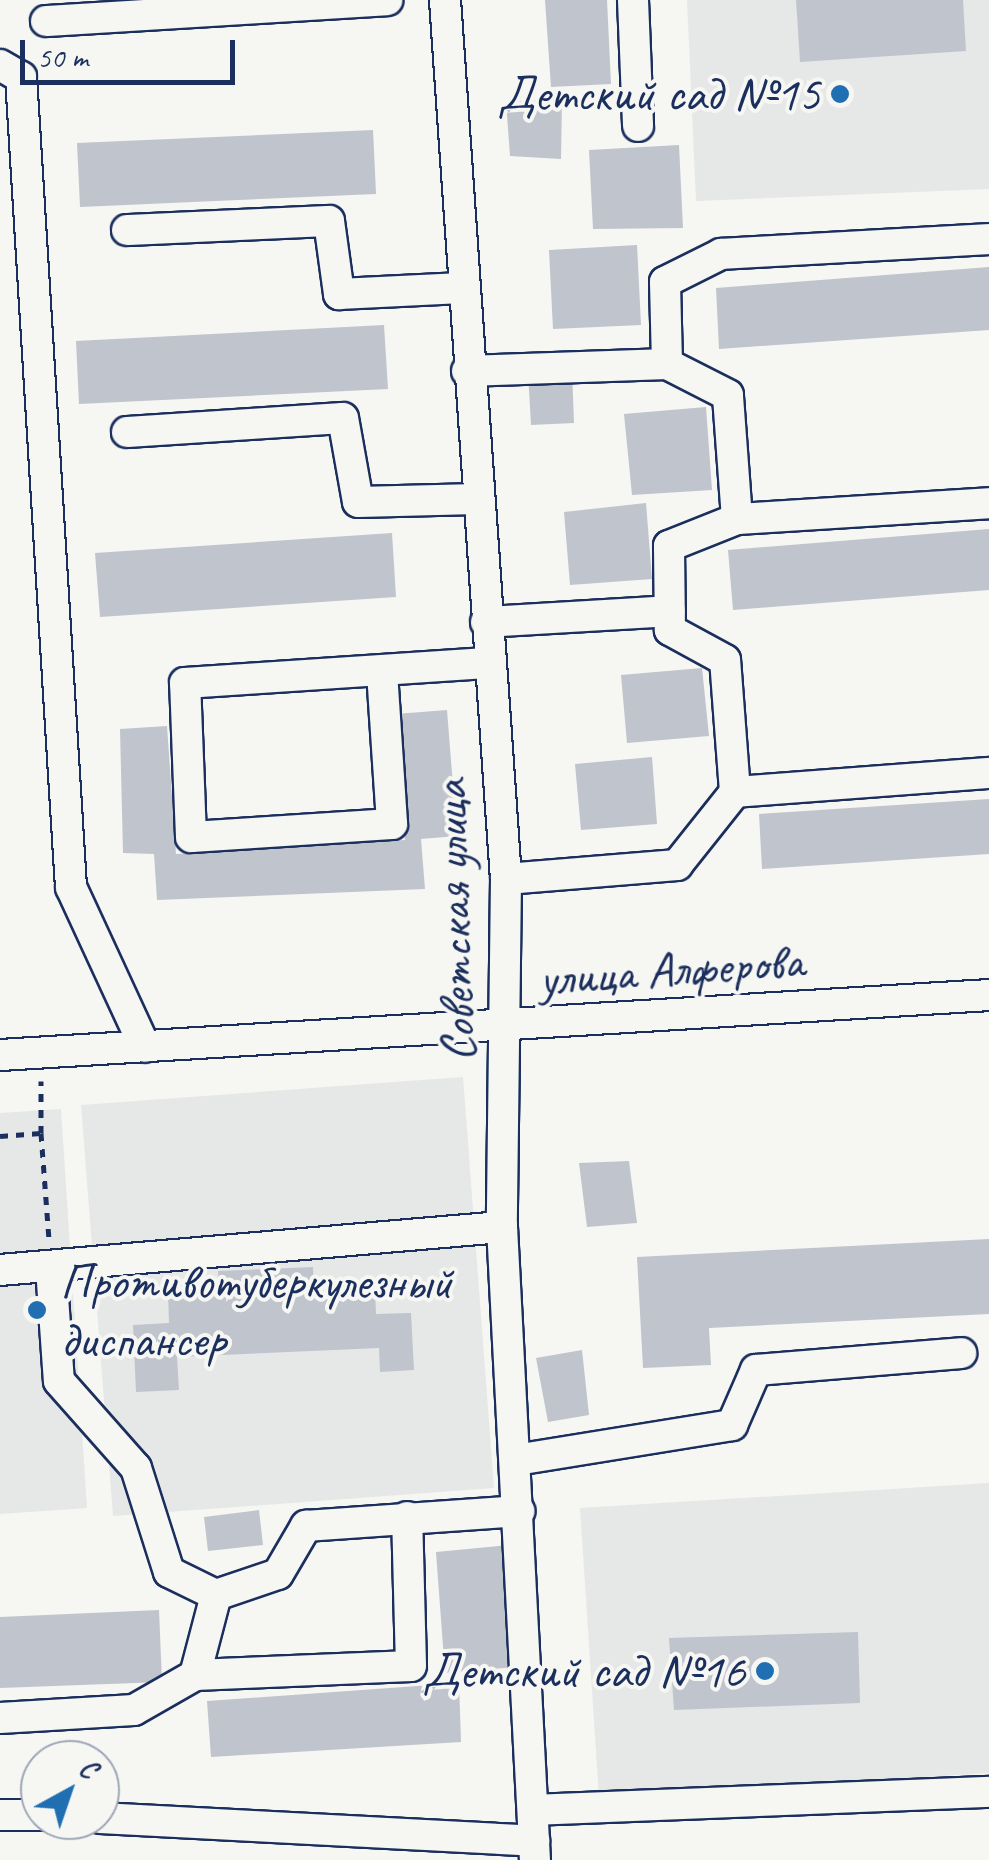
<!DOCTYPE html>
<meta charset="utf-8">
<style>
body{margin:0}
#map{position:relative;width:989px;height:1860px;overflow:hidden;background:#f6f6f2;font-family:Caveat,sans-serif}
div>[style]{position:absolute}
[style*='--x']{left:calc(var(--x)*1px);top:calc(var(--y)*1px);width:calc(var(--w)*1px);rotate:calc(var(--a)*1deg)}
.built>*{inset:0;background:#e6e7e7}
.building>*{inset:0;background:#c0c4cd}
.path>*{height:5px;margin-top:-2.5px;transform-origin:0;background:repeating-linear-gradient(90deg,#1b2f5e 0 8px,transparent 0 16px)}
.roads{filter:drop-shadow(2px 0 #1b2f5e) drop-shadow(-2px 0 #1b2f5e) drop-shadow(0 2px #1b2f5e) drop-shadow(0 -2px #1b2f5e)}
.minor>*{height:30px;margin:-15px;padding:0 15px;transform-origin:15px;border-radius:15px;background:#f6f6f2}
.dots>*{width:28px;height:28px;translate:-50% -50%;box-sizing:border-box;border:5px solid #f6f6f2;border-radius:50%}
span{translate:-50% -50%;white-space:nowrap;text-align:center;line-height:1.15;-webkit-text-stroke:8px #f6f6f2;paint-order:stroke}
.poi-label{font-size:50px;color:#1b2f5e}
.right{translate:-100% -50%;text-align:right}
.left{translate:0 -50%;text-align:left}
.street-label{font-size:50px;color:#1b2f5e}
.north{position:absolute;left:20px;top:1740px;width:100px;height:100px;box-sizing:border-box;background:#f6f6f2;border:2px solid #9ea6b7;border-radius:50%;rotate:40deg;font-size:28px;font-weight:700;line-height:40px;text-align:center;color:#1b2f5e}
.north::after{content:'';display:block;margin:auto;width:35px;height:45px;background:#1f6fb2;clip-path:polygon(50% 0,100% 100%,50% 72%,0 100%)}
.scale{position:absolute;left:20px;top:40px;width:215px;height:45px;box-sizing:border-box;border:5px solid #1b2f5e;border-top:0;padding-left:12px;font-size:30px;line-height:35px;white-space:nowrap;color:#1b2f5e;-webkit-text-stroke:8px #f6f6f2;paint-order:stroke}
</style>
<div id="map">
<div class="built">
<i style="clip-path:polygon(687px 0,989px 0,989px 189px,696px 201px)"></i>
<i style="clip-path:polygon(463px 1077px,494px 1488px,113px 1516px,81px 1105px)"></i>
<i style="clip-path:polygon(61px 1109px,87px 1508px,0 1514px,0 1113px)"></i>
<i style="clip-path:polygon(989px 1483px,989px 1773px,599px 1797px,580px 1508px)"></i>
</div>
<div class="building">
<i style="clip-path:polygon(545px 0,607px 0,611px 84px,551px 87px)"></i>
<i style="clip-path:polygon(796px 0,963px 0,966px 51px,800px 62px)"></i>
<i style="clip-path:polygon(562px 100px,561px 159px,510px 156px,506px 101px)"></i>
<i style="clip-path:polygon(373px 130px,376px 194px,80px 207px,77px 143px)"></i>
<i style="clip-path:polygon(679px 145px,683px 228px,593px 229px,589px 150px)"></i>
<i style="clip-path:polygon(637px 245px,641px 325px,553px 329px,549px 250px)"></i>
<i style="clip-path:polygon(989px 267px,989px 330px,719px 349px,716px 288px)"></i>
<i style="clip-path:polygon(384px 325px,388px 389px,79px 404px,76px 341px)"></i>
<i style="clip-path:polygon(572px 370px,574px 423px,531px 425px,528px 372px)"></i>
<i style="clip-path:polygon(706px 407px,712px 490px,632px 495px,624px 414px)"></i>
<i style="clip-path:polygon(646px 503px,652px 579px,570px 585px,564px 512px)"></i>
<i style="clip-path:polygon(989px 529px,989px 590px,733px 610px,728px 550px)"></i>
<i style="clip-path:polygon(392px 533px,396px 597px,100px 617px,95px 553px)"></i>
<i style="clip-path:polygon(702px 668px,709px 736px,627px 743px,621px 675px)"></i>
<i style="clip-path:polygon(447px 710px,457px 836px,421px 839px,425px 889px,157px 900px,154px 854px,123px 853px,120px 729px,167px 726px,176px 854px,405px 840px,396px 714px)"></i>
<i style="clip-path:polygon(652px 757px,657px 824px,581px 830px,575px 764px)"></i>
<i style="clip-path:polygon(989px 799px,989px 854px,762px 869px,759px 814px)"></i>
<i style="clip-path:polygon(629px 1161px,637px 1223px,587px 1227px,579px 1163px)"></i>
<i style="clip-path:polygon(989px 1239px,989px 1314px,709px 1328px,711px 1365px,643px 1368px,637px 1257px)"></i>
<i style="clip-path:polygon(313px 1267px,314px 1292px,375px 1289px,376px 1314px,411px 1313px,414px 1370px,380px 1372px,379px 1348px,177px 1357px,179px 1390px,136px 1392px,133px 1325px,169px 1323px,168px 1292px,219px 1290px,218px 1271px)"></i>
<i style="clip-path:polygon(582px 1350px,589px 1415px,548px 1422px,536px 1358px)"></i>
<i style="clip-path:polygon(259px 1510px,263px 1545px,208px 1551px,204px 1517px)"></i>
<i style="clip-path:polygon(509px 1545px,516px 1667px,445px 1673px,436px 1552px)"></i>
<i style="clip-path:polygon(159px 1610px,162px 1682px,0 1688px,0 1617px)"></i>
<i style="clip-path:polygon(858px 1632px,860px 1703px,674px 1710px,669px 1638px)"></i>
<i style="clip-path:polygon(459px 1683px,461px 1742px,211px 1757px,207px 1701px)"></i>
</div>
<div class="path">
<i style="--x:41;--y:1133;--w:107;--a:85.7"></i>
<i style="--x:0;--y:1136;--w:41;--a:-4.2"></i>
<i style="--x:41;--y:1133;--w:52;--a:-90"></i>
</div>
<div class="roads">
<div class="minor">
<i style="--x:445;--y:0;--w:881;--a:86.03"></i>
<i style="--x:506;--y:879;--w:348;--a:90.7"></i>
<i style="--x:502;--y:1227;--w:634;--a:87.02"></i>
<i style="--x:633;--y:0;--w:126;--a:87.7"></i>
<i style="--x:46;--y:21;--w:342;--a:-3.5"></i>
<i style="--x:0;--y:65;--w:24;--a:30"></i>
<i style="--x:21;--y:77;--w:812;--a:86.47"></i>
<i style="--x:71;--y:887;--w:176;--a:65.2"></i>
<i style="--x:127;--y:230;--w:202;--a:-2.6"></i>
<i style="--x:329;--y:221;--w:74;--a:82.2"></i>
<i style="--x:339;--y:294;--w:123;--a:-2.8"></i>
<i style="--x:467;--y:371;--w:200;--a:-2"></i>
<i style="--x:127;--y:432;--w:216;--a:-3.7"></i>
<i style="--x:343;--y:418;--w:85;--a:79.9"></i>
<i style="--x:358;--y:502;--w:119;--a:-1.4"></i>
<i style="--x:737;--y:519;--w:253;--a:-3.6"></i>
<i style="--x:486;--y:622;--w:184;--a:-3.4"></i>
<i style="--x:382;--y:672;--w:152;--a:86.2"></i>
<i style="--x:392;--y:824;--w:201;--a:176.3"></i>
<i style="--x:191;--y:837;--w:154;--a:-92.2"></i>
<i style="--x:185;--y:683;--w:306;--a:-3.8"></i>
<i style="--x:735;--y:792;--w:255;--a:-4.3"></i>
<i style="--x:506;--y:879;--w:172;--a:-4.7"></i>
<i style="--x:677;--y:865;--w:93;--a:-51.5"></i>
<i style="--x:735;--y:792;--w:132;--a:-94.3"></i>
<i style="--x:725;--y:660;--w:63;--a:-151.4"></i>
<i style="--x:670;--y:630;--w:84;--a:-90.7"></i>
<i style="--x:669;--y:546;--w:73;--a:-21.7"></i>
<i style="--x:737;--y:519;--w:124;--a:-94.2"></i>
<i style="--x:728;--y:395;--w:68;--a:-153.1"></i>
<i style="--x:667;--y:364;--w:82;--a:-91.4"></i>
<i style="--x:665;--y:282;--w:63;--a:-26.6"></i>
<i style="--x:721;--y:254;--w:268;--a:-3.2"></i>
<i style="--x:0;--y:1055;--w:991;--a:-3.47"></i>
<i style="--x:51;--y:1268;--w:113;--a:86"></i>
<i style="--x:59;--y:1381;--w:116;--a:48.5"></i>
<i style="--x:136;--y:1468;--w:109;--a:72.4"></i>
<i style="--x:169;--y:1572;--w:52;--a:26.1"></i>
<i style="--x:0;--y:1270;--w:504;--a:-4.9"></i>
<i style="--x:516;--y:1460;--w:219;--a:-9.2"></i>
<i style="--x:732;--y:1425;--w:60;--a:-66.4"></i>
<i style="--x:756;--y:1370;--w:206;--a:-4.7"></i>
<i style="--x:195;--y:1675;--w:83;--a:-75.3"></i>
<i style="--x:216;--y:1595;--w:65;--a:-18.7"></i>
<i style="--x:278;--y:1574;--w:56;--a:-59.7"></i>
<i style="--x:306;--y:1526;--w:214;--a:-4"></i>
<i style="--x:0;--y:1718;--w:134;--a:-3.4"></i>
<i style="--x:134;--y:1710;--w:70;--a:-29.8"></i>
<i style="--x:195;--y:1675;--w:216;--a:-2.4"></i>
<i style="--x:411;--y:1666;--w:149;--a:-91.5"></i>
<i style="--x:534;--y:1810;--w:455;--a:-2.3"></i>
<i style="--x:0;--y:1815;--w:40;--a:0"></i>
<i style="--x:100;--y:1818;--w:435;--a:3"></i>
</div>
</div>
<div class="dots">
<i style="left:840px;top:94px;background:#1f6fb2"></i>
<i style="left:37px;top:1310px;background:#1f6fb2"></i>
<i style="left:765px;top:1671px;background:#1f6fb2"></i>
</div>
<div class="poi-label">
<span class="right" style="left:820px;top:94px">Детский сад №15</span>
<span class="left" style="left:60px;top:1310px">Противотуберкулезный<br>диспансер</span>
<span class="right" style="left:745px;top:1671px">Детский сад №16</span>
</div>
<div class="street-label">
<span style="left:454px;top:921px;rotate:-92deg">Советская улица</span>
<span style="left:671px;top:970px;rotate:-4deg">улица Алферова</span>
</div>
<div class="north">С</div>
<div class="scale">50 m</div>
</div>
